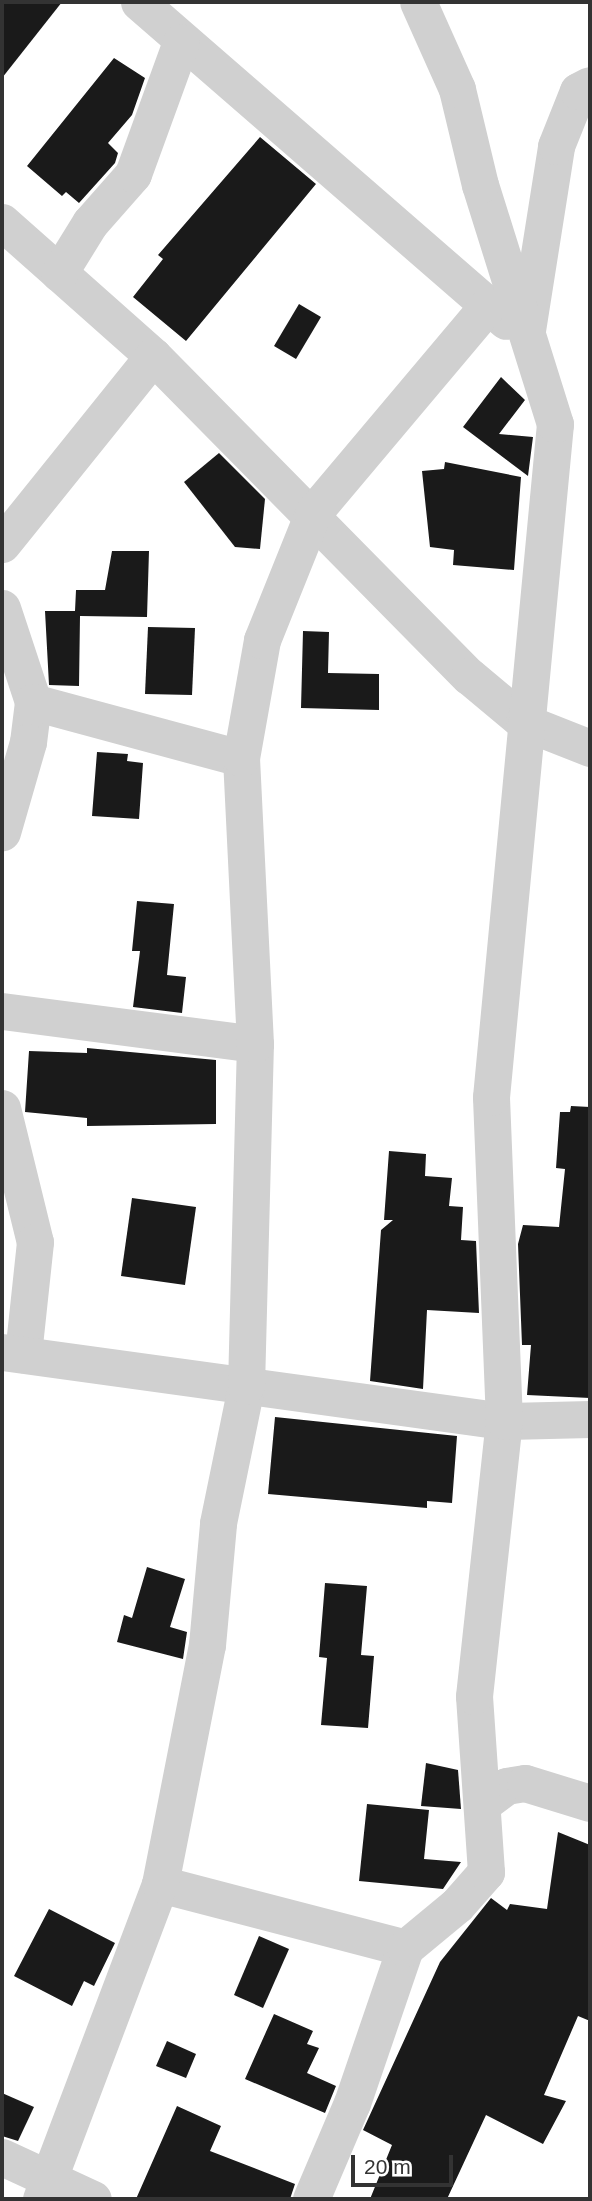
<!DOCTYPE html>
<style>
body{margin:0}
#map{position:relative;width:592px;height:2201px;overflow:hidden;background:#fff;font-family:Arial,sans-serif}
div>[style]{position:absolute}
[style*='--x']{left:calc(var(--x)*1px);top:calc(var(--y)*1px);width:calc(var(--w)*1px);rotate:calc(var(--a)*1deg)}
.building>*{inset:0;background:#1a1a1a}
.minor>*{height:37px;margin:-18.5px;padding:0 18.5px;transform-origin:18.5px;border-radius:18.5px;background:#d0d0d0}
span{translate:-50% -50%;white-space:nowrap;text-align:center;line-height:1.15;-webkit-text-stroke:7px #fff;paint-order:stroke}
.frame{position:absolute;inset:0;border:4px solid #333;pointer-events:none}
.scale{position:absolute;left:351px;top:2155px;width:102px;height:32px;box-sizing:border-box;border:4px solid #333;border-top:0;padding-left:9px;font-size:21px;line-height:24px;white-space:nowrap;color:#333;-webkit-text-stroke:5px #fff;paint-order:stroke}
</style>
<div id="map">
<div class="building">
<i style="clip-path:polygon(2px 2px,62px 2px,2px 78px)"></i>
<i style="clip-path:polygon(114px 58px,145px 78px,132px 115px,108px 143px,118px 153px,115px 163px,79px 203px,66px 192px,62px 196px,27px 166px)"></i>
<i style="clip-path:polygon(260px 137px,316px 184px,186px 341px,133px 297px,163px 259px,158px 255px)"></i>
<i style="clip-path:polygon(299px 304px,321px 317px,296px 359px,274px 346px)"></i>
<i style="clip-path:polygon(501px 377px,525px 400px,499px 434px,533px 437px,528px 476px,463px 427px)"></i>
<i style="clip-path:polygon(219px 453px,265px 499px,260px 549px,235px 547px,184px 482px)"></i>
<i style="clip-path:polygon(445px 462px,521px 477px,514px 570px,453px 565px,454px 550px,430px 547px,422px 471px,444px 469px)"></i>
<i style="clip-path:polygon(112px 551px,149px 551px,147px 617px,80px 616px,79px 686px,49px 685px,45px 611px,75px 611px,76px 590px,105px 590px)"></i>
<i style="clip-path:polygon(148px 627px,195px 628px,192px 695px,145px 694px)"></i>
<i style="clip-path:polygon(303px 631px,329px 632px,328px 673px,379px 674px,379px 710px,301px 708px)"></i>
<i style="clip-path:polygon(97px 752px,128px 754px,127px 761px,143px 763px,139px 819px,92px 816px)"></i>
<i style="clip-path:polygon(137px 901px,174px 904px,167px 975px,186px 977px,182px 1013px,133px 1007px,140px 951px,132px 951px)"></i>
<i style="clip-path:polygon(87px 1048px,216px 1060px,216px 1124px,87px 1126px,87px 1118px,25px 1112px,29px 1051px,87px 1053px)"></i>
<i style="clip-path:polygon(571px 1106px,590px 1107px,590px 1398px,527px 1395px,531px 1345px,522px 1345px,518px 1244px,523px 1225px,559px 1227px,565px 1169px,556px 1168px,560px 1112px,570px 1112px)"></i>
<i style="clip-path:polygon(389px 1151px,426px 1154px,425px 1176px,452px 1178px,449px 1206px,463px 1207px,461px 1240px,476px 1241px,479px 1313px,427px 1310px,423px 1389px,370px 1381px,381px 1230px,393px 1220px,384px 1220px)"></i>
<i style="clip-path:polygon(132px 1198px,196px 1207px,185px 1285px,121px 1276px)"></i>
<i style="clip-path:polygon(275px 1417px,457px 1436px,452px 1503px,427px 1501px,427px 1508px,268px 1494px)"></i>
<i style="clip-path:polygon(147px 1567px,185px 1579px,170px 1627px,187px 1632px,183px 1659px,117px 1642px,124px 1615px,132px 1618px)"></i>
<i style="clip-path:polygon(325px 1583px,367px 1586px,361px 1655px,374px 1656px,368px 1728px,321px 1725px,327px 1658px,319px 1657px)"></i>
<i style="clip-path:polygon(426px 1763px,458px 1770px,461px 1809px,421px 1806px)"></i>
<i style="clip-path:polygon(367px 1804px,429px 1810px,424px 1859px,461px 1862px,443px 1889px,359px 1881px)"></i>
<i style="clip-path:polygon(558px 1832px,590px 1845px,590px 2021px,578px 2016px,544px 2095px,566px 2101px,543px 2144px,486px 2115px,447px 2199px,370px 2199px,392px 2145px,363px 2130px,440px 1962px,491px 1898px,507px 1910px,510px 1904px,547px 1909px)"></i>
<i style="clip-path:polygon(49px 1909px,115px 1943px,94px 1986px,84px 1981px,72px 2006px,14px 1976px)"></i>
<i style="clip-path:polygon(259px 1936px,289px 1949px,263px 2008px,234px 1995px)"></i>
<i style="clip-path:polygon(274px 2014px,313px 2031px,307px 2044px,319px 2048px,307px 2073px,336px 2086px,325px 2113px,245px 2079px)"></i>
<i style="clip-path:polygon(167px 2041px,196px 2054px,186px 2078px,156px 2066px)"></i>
<i style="clip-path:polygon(2px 2093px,34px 2107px,18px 2141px,2px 2136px)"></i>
<i style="clip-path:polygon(177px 2106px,221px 2126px,210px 2151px,295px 2184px,290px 2199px,136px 2199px)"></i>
</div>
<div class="minor">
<i style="--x:139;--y:2;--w:486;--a:41"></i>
<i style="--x:2;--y:222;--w:202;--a:41.6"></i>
<i style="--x:153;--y:356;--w:450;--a:45.4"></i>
<i style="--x:469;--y:676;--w:72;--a:39.9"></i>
<i style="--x:524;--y:722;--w:71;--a:21.5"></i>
<i style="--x:59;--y:273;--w:59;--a:-58.2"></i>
<i style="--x:90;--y:223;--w:65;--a:-48.7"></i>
<i style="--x:133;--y:174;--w:140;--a:-70"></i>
<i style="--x:527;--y:330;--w:186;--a:-81"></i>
<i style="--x:556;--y:146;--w:59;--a:-68.2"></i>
<i style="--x:578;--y:91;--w:13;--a:-27"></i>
<i style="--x:2;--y:544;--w:241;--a:-51.2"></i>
<i style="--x:2;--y:608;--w:99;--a:71.7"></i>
<i style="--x:33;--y:702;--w:40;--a:97.1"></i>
<i style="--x:28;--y:742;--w:94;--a:106.1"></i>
<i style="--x:33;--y:702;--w:215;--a:15.1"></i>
<i style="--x:2;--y:1011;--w:255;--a:7.4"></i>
<i style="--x:2;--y:1108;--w:138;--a:76.2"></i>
<i style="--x:35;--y:1242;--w:113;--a:96.1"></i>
<i style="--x:2;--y:1352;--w:507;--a:7.83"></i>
<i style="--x:504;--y:1421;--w:86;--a:-1.3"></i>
<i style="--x:485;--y:1802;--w:26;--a:-37"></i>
<i style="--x:506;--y:1786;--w:19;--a:-9"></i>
<i style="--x:525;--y:1783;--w:68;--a:17.1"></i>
<i style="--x:160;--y:1884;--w:253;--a:14.6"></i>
<i style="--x:2;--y:2157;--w:100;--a:24.8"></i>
<i style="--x:41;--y:2199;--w:337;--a:-69.3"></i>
<i style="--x:160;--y:1884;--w:244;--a:-78.9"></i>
<i style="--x:207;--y:1645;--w:122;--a:-84.8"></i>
<i style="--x:218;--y:1523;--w:140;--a:-78.4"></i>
<i style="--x:246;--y:1386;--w:342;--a:-88.5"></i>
<i style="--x:255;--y:1044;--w:286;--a:-92.8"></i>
<i style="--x:241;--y:758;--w:120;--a:-79.9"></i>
<i style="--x:262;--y:640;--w:137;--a:-68.1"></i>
<i style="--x:313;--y:513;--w:272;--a:-49.9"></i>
<i style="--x:311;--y:2199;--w:104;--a:-66.9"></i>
<i style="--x:352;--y:2103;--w:164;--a:-71.1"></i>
<i style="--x:405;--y:1948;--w:67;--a:-39.6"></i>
<i style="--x:457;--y:1905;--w:44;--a:-48.7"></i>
<i style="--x:486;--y:1872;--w:176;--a:-93.9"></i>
<i style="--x:474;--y:1696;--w:277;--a:-83.8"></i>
<i style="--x:504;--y:1421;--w:324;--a:-92.3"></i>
<i style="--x:491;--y:1097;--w:676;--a:-84.57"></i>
<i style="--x:555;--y:424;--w:250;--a:-107.4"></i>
<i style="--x:480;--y:185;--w:99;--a:-103.5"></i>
<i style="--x:457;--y:89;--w:95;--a:-114.1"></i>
</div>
<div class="frame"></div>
<div class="scale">20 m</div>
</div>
